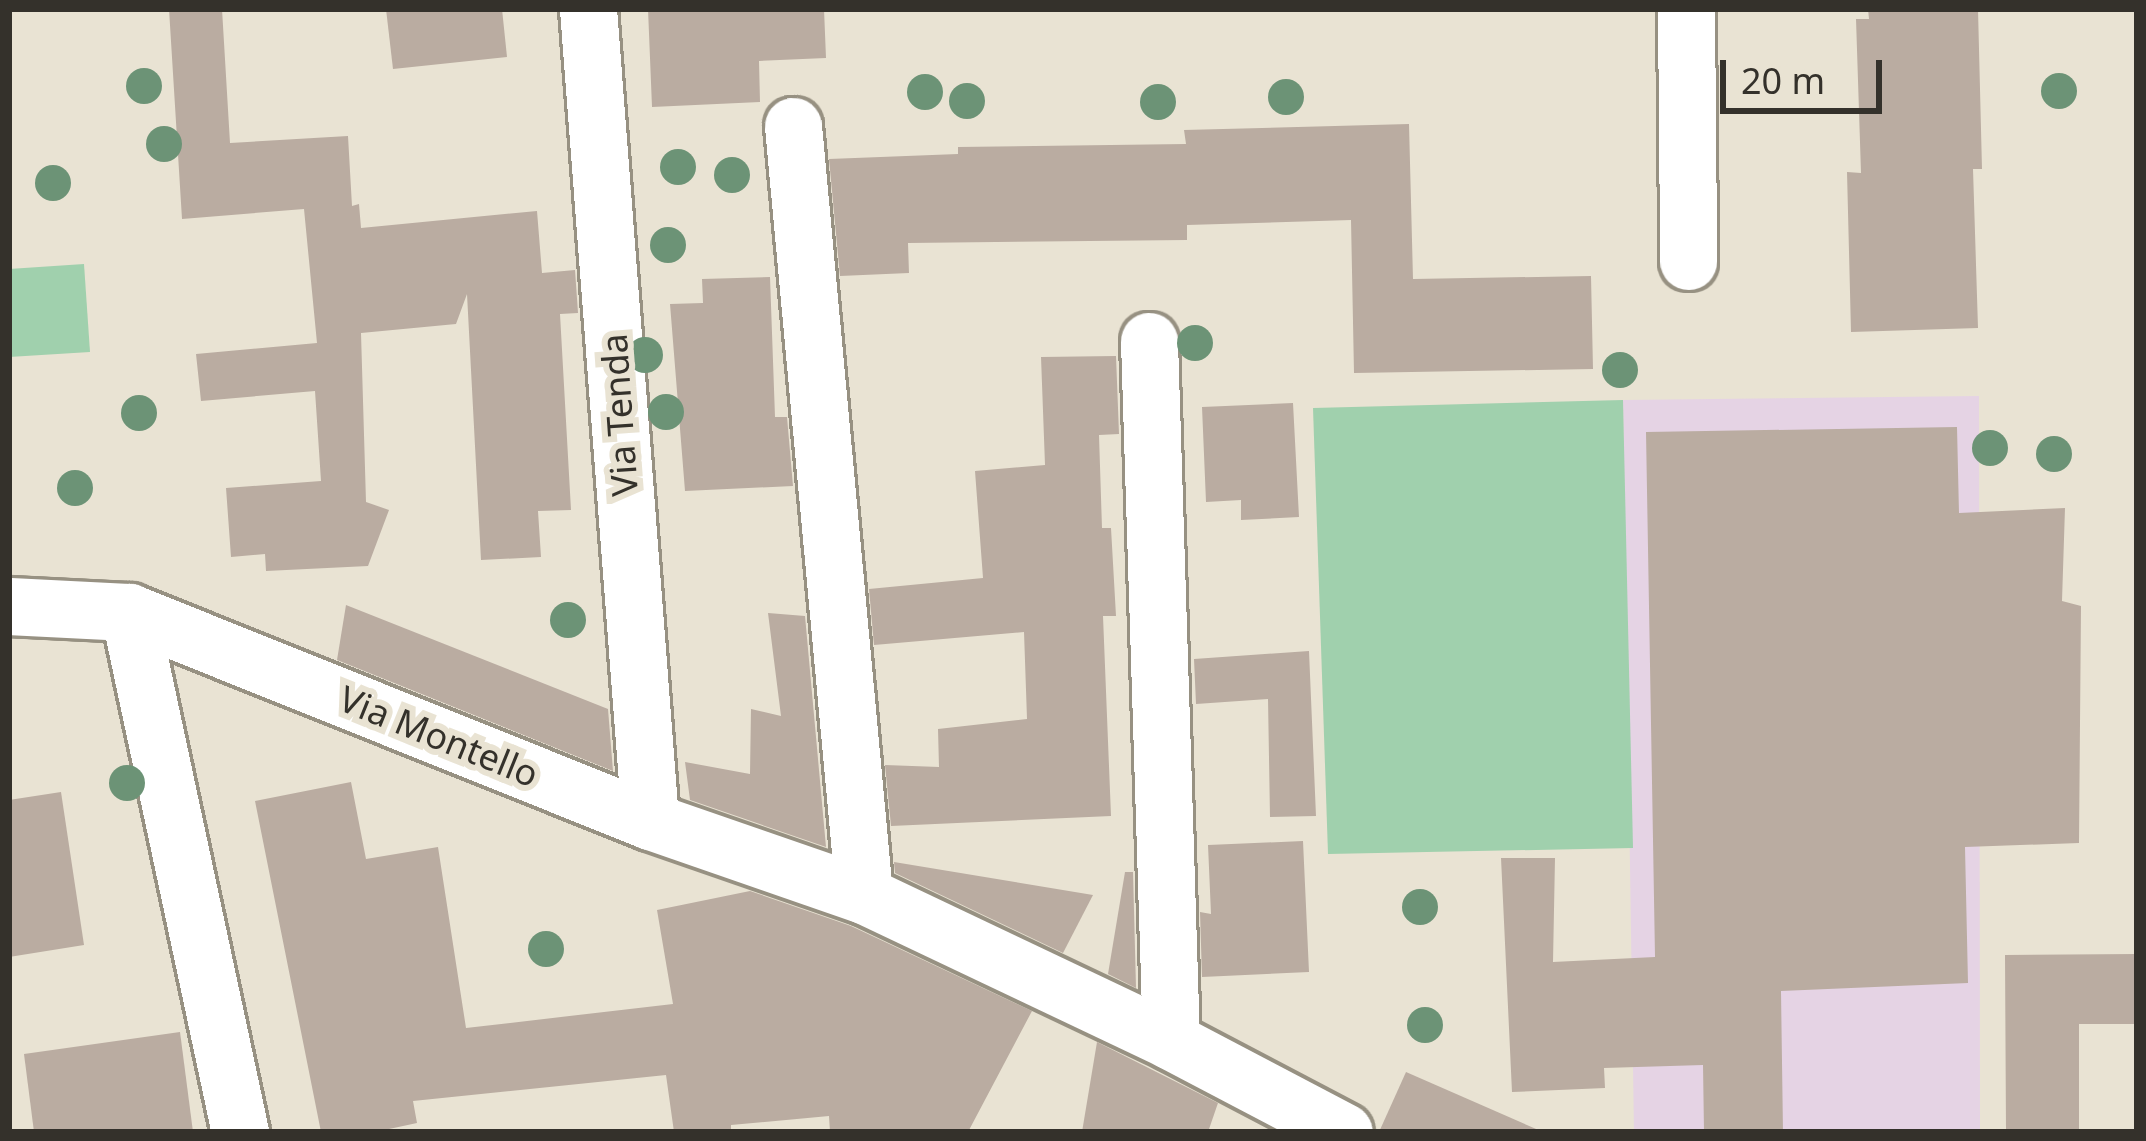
<!DOCTYPE html>
<style>
body{margin:0}
#map{position:relative;width:2146px;height:1141px;overflow:hidden;background:#e9e3d3;font-family:"Noto Sans",sans-serif}
div>[style]{position:absolute}
[style*='--x']{left:calc(var(--x)*1px);top:calc(var(--y)*1px);width:calc(var(--w)*1px);rotate:calc(var(--a)*1deg)}
.industrial>*{inset:0;background:#e5d3e4}
.green>*{inset:0;background:#a0d0ad}
.building>*{inset:0;background:#baaca1}
.roads{filter:drop-shadow(3px 0 #979182) drop-shadow(-3px 0 #979182) drop-shadow(0 3px #979182) drop-shadow(0 -3px #979182)}
.minor>*{height:57px;margin:-28.5px;padding:0 28.5px;transform-origin:28.5px;border-radius:28.5px;background:#fff}
.trees>*{width:36px;height:36px;margin:-18px;border-radius:50%;background:#6c9376}
span{translate:-50% -50%;white-space:nowrap;text-align:center;line-height:1.15;-webkit-text-stroke:12px #e9e3d3;paint-order:stroke}
.street-label{font-size:36px;color:#34312b}
.frame{position:absolute;inset:0;border:12px solid #34312b;pointer-events:none}
.scale{position:absolute;left:1720px;top:60px;width:162px;height:54px;box-sizing:border-box;border:6px solid #34312b;border-top:0;padding-left:15px;font-size:36px;line-height:42px;white-space:nowrap;color:#34312b;-webkit-text-stroke:9px #e9e3d3;paint-order:stroke}
</style>
<div id="map">
<div class="industrial">
<i style="clip-path:polygon(1979px 396px,1980px 1132px,1634px 1132px,1623px 400px)"></i>
</div>
<div class="green">
<i style="clip-path:polygon(84px 264px,90px 352px,9px 357px,9px 269px)"></i>
<i style="clip-path:polygon(1623px 400px,1633px 848px,1328px 854px,1313px 408px)"></i>
</div>
<div class="building">
<i style="clip-path:polygon(169px 9px,222px 9px,230px 143px,348px 136px,352px 206px,359px 204px,361px 228px,537px 211px,542px 273px,575px 270px,578px 313px,560px 314px,571px 510px,538px 511px,541px 557px,481px 560px,467px 294px,456px 324px,361px 333px,366px 502px,389px 510px,368px 566px,266px 571px,265px 554px,231px 557px,226px 488px,321px 481px,315px 391px,201px 401px,196px 354px,317px 343px,304px 209px,182px 219px)"></i>
<i style="clip-path:polygon(386px 9px,502px 9px,507px 57px,393px 69px)"></i>
<i style="clip-path:polygon(648px 9px,824px 9px,826px 58px,759px 61px,760px 102px,652px 107px)"></i>
<i style="clip-path:polygon(1868px 9px,1978px 9px,1982px 169px,1973px 169px,1978px 328px,1851px 332px,1847px 172px,1861px 173px,1856px 19px,1869px 19px)"></i>
<i style="clip-path:polygon(1409px 124px,1413px 279px,1591px 276px,1593px 369px,1354px 373px,1351px 220px,1187px 225px,1187px 240px,908px 243px,909px 273px,840px 276px,829px 159px,958px 154px,958px 147px,1186px 144px,1184px 130px)"></i>
<i style="clip-path:polygon(770px 277px,775px 417px,787px 417px,793px 486px,685px 491px,670px 304px,703px 303px,702px 279px)"></i>
<i style="clip-path:polygon(1116px 356px,1119px 434px,1099px 435px,1102px 528px,1111px 528px,1116px 616px,1103px 616px,1111px 816px,891px 826px,885px 765px,939px 767px,938px 729px,1027px 719px,1024px 632px,874px 645px,869px 589px,983px 578px,975px 471px,1045px 465px,1041px 357px)"></i>
<i style="clip-path:polygon(1293px 403px,1299px 517px,1241px 520px,1241px 500px,1206px 502px,1202px 407px)"></i>
<i style="clip-path:polygon(1957px 427px,1959px 513px,2065px 508px,2062px 601px,2081px 606px,2079px 843px,1965px 847px,1968px 983px,1781px 991px,1783px 1132px,1704px 1132px,1703px 1065px,1604px 1068px,1605px 1088px,1512px 1092px,1501px 858px,1555px 858px,1553px 962px,1655px 957px,1646px 432px)"></i>
<i style="clip-path:polygon(346px 605px,608px 709px,613px 771px,337px 660px)"></i>
<i style="clip-path:polygon(768px 613px,805px 616px,826px 847px,690px 800px,685px 762px,750px 774px,751px 709px,781px 716px)"></i>
<i style="clip-path:polygon(1309px 651px,1316px 816px,1270px 817px,1268px 699px,1196px 704px,1194px 659px)"></i>
<i style="clip-path:polygon(351px 782px,366px 859px,438px 847px,466px 1028px,673px 1004px,657px 910px,750px 891px,851px 926px,1032px 1011px,968px 1132px,830px 1132px,829px 1116px,731px 1125px,731px 1132px,674px 1132px,666px 1075px,413px 1101px,417px 1123px,375px 1132px,321px 1132px,255px 801px)"></i>
<i style="clip-path:polygon(61px 792px,84px 945px,9px 957px,9px 800px)"></i>
<i style="clip-path:polygon(1303px 841px,1309px 972px,1202px 977px,1200px 912px,1211px 914px,1208px 845px)"></i>
<i style="clip-path:polygon(894px 862px,1093px 895px,1063px 953px,895px 873px)"></i>
<i style="clip-path:polygon(1125px 872px,1133px 872px,1136px 988px,1108px 974px)"></i>
<i style="clip-path:polygon(2137px 954px,2137px 1024px,2079px 1024px,2079px 1132px,2006px 1132px,2005px 955px)"></i>
<i style="clip-path:polygon(180px 1032px,193px 1132px,34px 1132px,24px 1054px)"></i>
<i style="clip-path:polygon(1097px 1042px,1218px 1103px,1208px 1132px,1082px 1132px)"></i>
<i style="clip-path:polygon(1406px 1072px,1543px 1132px,1379px 1132px)"></i>
</div>
<div class="roads">
<div class="minor">
<i style="--x:588;--y:9;--w:814;--a:85.63"></i>
<i style="--x:1686;--y:9;--w:252;--a:89.5"></i>
<i style="--x:793;--y:126;--w:772;--a:84.72"></i>
<i style="--x:1149;--y:341;--w:700;--a:88.2"></i>
<i style="--x:9;--y:606;--w:120;--a:2.9"></i>
<i style="--x:129;--y:612;--w:561;--a:21.86"></i>
<i style="--x:650;--y:821;--w:226;--a:19.1"></i>
<i style="--x:864;--y:895;--w:340;--a:25.4"></i>
<i style="--x:1171;--y:1041;--w:195;--a:27.7"></i>
<i style="--x:129;--y:612;--w:532;--a:77.95"></i>
</div>
</div>
<div class="trees">
<i style="left:144px;top:86px"></i>
<i style="left:2059px;top:91px"></i>
<i style="left:925px;top:92px"></i>
<i style="left:1286px;top:97px"></i>
<i style="left:967px;top:101px"></i>
<i style="left:1158px;top:102px"></i>
<i style="left:164px;top:144px"></i>
<i style="left:678px;top:167px"></i>
<i style="left:732px;top:175px"></i>
<i style="left:53px;top:183px"></i>
<i style="left:668px;top:245px"></i>
<i style="left:1195px;top:343px"></i>
<i style="left:645px;top:355px"></i>
<i style="left:1620px;top:370px"></i>
<i style="left:666px;top:412px"></i>
<i style="left:139px;top:413px"></i>
<i style="left:1990px;top:448px"></i>
<i style="left:2054px;top:454px"></i>
<i style="left:75px;top:488px"></i>
<i style="left:568px;top:620px"></i>
<i style="left:127px;top:783px"></i>
<i style="left:1420px;top:907px"></i>
<i style="left:546px;top:949px"></i>
<i style="left:1425px;top:1025px"></i>
</div>
<div class="street-label">
<span style="left:619px;top:415px;rotate:-94deg">Via Tenda</span>
<span style="left:439px;top:736px;rotate:22deg">Via Montello</span>
</div>
<div class="frame"></div>
<div class="scale">20 m</div>
</div>
